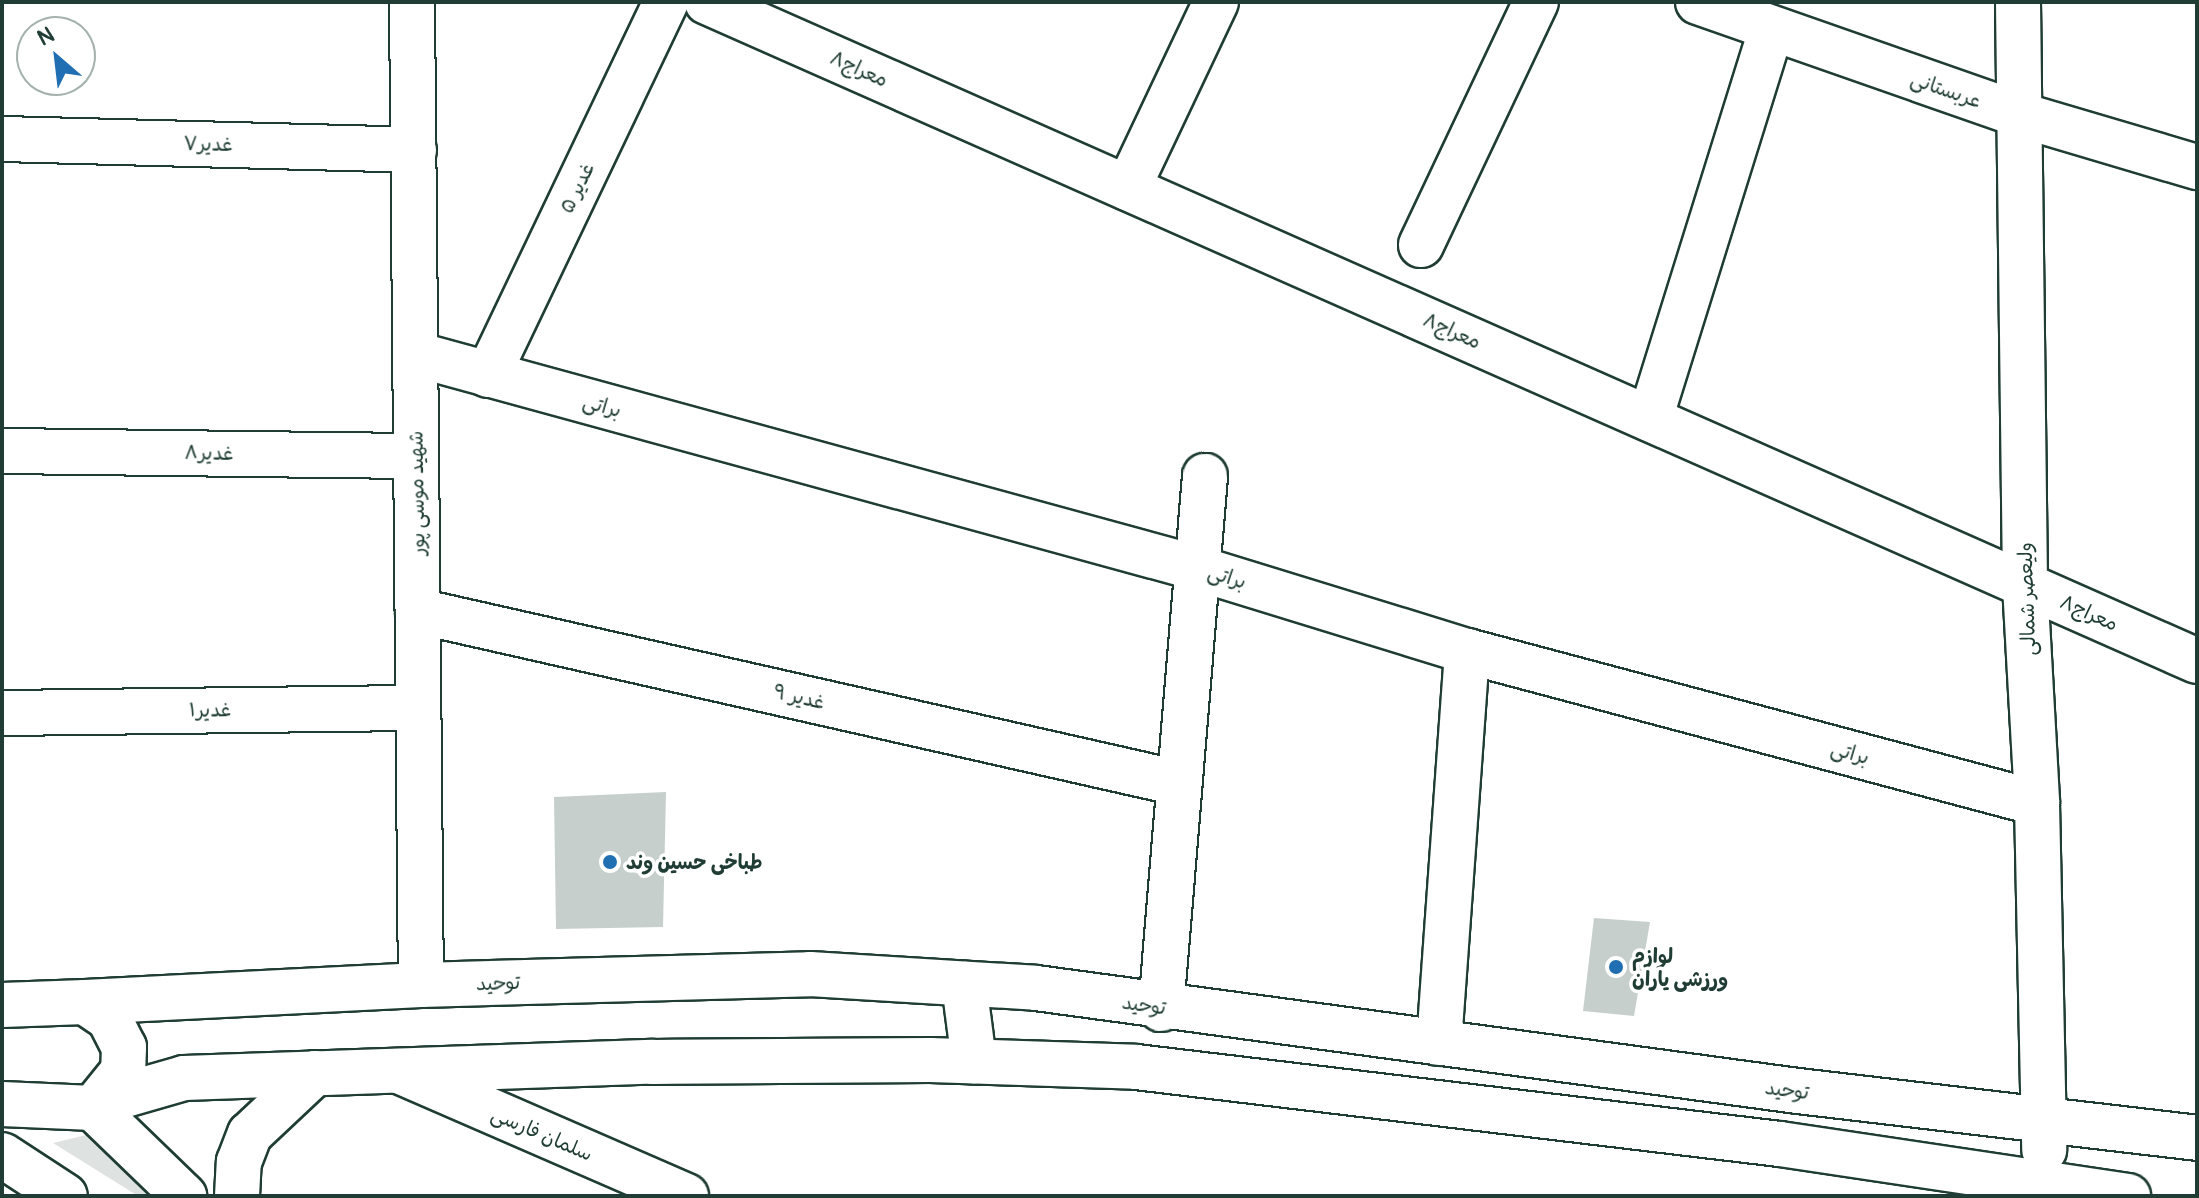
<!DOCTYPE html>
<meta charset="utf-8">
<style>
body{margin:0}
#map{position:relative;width:2199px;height:1198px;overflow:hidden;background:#fff;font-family:Pangolin,"Playpen Sans Arabic",sans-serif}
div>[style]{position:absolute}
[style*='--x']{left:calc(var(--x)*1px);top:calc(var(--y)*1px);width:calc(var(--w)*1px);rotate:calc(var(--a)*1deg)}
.green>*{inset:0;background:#dee3e2}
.building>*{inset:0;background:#c7cfcc}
.roads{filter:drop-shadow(2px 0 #1f3d34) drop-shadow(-2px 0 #1f3d34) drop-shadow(0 2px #1f3d34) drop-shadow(0 -2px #1f3d34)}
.minor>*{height:44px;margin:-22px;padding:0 22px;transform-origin:22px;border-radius:22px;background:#fff}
.major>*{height:44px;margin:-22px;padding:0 22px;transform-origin:22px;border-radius:22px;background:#fff}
.dots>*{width:22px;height:22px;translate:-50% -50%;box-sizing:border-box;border:4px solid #fff;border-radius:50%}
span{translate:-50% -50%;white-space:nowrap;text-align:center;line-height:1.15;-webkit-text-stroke:7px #fff;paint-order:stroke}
.street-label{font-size:20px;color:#1f3d34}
.poi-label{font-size:20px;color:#1f3d34;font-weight:700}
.left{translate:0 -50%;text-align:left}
.frame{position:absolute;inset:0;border:4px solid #1f3d34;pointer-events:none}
.north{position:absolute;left:16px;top:16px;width:80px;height:80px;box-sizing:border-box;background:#fff;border:2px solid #a5b1ae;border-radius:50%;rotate:332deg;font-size:22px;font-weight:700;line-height:32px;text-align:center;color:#1f3d34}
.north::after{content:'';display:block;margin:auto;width:28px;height:36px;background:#1f6fb2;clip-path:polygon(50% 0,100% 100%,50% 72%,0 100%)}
</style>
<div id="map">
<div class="green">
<i style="clip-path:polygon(94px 1133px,151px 1196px,138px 1196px,53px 1143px)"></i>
</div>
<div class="building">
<i style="clip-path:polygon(666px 792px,663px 927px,556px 929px,554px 797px)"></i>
<i style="clip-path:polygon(1594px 918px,1650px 922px,1634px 1016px,1583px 1011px)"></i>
</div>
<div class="roads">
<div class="minor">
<i style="--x:412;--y:2;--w:983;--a:89.48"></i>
<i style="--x:707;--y:2;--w:1629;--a:23.86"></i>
<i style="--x:1698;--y:2;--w:342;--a:19.3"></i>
<i style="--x:2021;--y:115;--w:184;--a:16.5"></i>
<i style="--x:2;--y:139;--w:412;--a:1.5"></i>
<i style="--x:1128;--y:188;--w:206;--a:-64.7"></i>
<i style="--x:1421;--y:245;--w:269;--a:-64.7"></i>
<i style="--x:415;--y:354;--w:811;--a:15.3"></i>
<i style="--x:1197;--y:568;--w:282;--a:17.1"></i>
<i style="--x:1467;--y:651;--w:590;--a:14.93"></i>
<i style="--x:488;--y:375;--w:413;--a:-64.5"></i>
<i style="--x:1650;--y:419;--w:406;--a:-72.7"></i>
<i style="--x:2;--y:451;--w:414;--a:0.7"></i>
<i style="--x:418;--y:611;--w:780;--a:12.74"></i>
<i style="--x:2;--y:713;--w:416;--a:-0.7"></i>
<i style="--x:1161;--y:1009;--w:535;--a:-85.28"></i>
<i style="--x:1439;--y:1043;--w:393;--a:-85.9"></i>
<i style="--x:399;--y:1071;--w:313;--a:23.5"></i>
</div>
<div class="major">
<i style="--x:2018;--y:2;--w:583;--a:89.31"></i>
<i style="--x:2025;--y:585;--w:218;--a:86.8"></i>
<i style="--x:2037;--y:803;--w:347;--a:88.8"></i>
<i style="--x:964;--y:984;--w:78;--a:82.6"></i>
<i style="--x:85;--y:1002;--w:336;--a:-2.9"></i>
<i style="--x:421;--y:985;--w:389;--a:-1.6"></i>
<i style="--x:810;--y:974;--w:226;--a:3.5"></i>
<i style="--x:1036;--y:988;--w:769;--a:7.7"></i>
<i style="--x:1798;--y:1091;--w:402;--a:6.7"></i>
<i style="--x:2;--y:1005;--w:83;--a:-2.1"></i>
<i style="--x:85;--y:1002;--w:29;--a:34"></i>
<i style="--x:109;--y:1018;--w:33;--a:63"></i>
<i style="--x:124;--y:1047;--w:24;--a:92"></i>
<i style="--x:123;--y:1071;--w:48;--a:129"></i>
<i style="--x:93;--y:1108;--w:91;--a:-177.5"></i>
<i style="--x:104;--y:1101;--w:83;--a:-16"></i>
<i style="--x:184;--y:1078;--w:469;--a:-2"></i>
<i style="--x:653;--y:1062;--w:277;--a:-0.4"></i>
<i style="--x:930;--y:1060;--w:206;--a:1.9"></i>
<i style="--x:1136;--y:1067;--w:649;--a:6.82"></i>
<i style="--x:1780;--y:1144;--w:352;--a:8.5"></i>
<i style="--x:93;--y:1108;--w:127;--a:44"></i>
<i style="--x:2;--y:1155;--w:75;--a:33.1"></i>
<i style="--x:237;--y:1196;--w:34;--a:-87"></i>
<i style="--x:239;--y:1162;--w:30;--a:-69"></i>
<i style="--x:250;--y:1134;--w:89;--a:-43.2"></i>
</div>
</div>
<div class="dots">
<i style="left:610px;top:862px;background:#1f6fb2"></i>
<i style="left:1616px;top:967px;background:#1f6fb2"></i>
</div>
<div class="street-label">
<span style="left:859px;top:69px;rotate:24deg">معراج۸</span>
<span style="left:1946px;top:90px;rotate:19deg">عربستانی</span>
<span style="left:208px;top:144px;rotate:1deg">غدیر۷</span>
<span style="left:577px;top:188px;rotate:-64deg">غدیر ۵</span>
<span style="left:1452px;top:331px;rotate:24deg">معراج۸</span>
<span style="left:602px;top:406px;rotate:15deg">براتی</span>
<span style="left:209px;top:453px;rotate:1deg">غدیر۸</span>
<span style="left:417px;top:493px;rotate:-91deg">شهید موسی پور</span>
<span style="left:1227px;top:577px;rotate:17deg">براتی</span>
<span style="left:2027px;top:599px;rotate:-92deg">ولیعصر شمالی</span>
<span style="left:2089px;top:613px;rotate:24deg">معراج۸</span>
<span style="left:799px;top:697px;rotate:13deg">غدیر ۹</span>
<span style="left:210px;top:710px;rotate:-1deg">غدیر۱</span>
<span style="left:1850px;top:753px;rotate:15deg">براتی</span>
<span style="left:498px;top:983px;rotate:-2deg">توحید</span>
<span style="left:1144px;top:1005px;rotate:8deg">توحید</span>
<span style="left:1787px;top:1090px;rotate:7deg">توحید</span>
<span style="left:542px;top:1134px;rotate:23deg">سلمان فارسی</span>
</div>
<div class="poi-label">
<span class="left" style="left:626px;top:862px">طباخی حسین وند</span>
<span class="left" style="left:1632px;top:968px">لوازم<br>ورزشی یاران</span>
</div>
<div class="frame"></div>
<div class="north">N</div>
</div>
